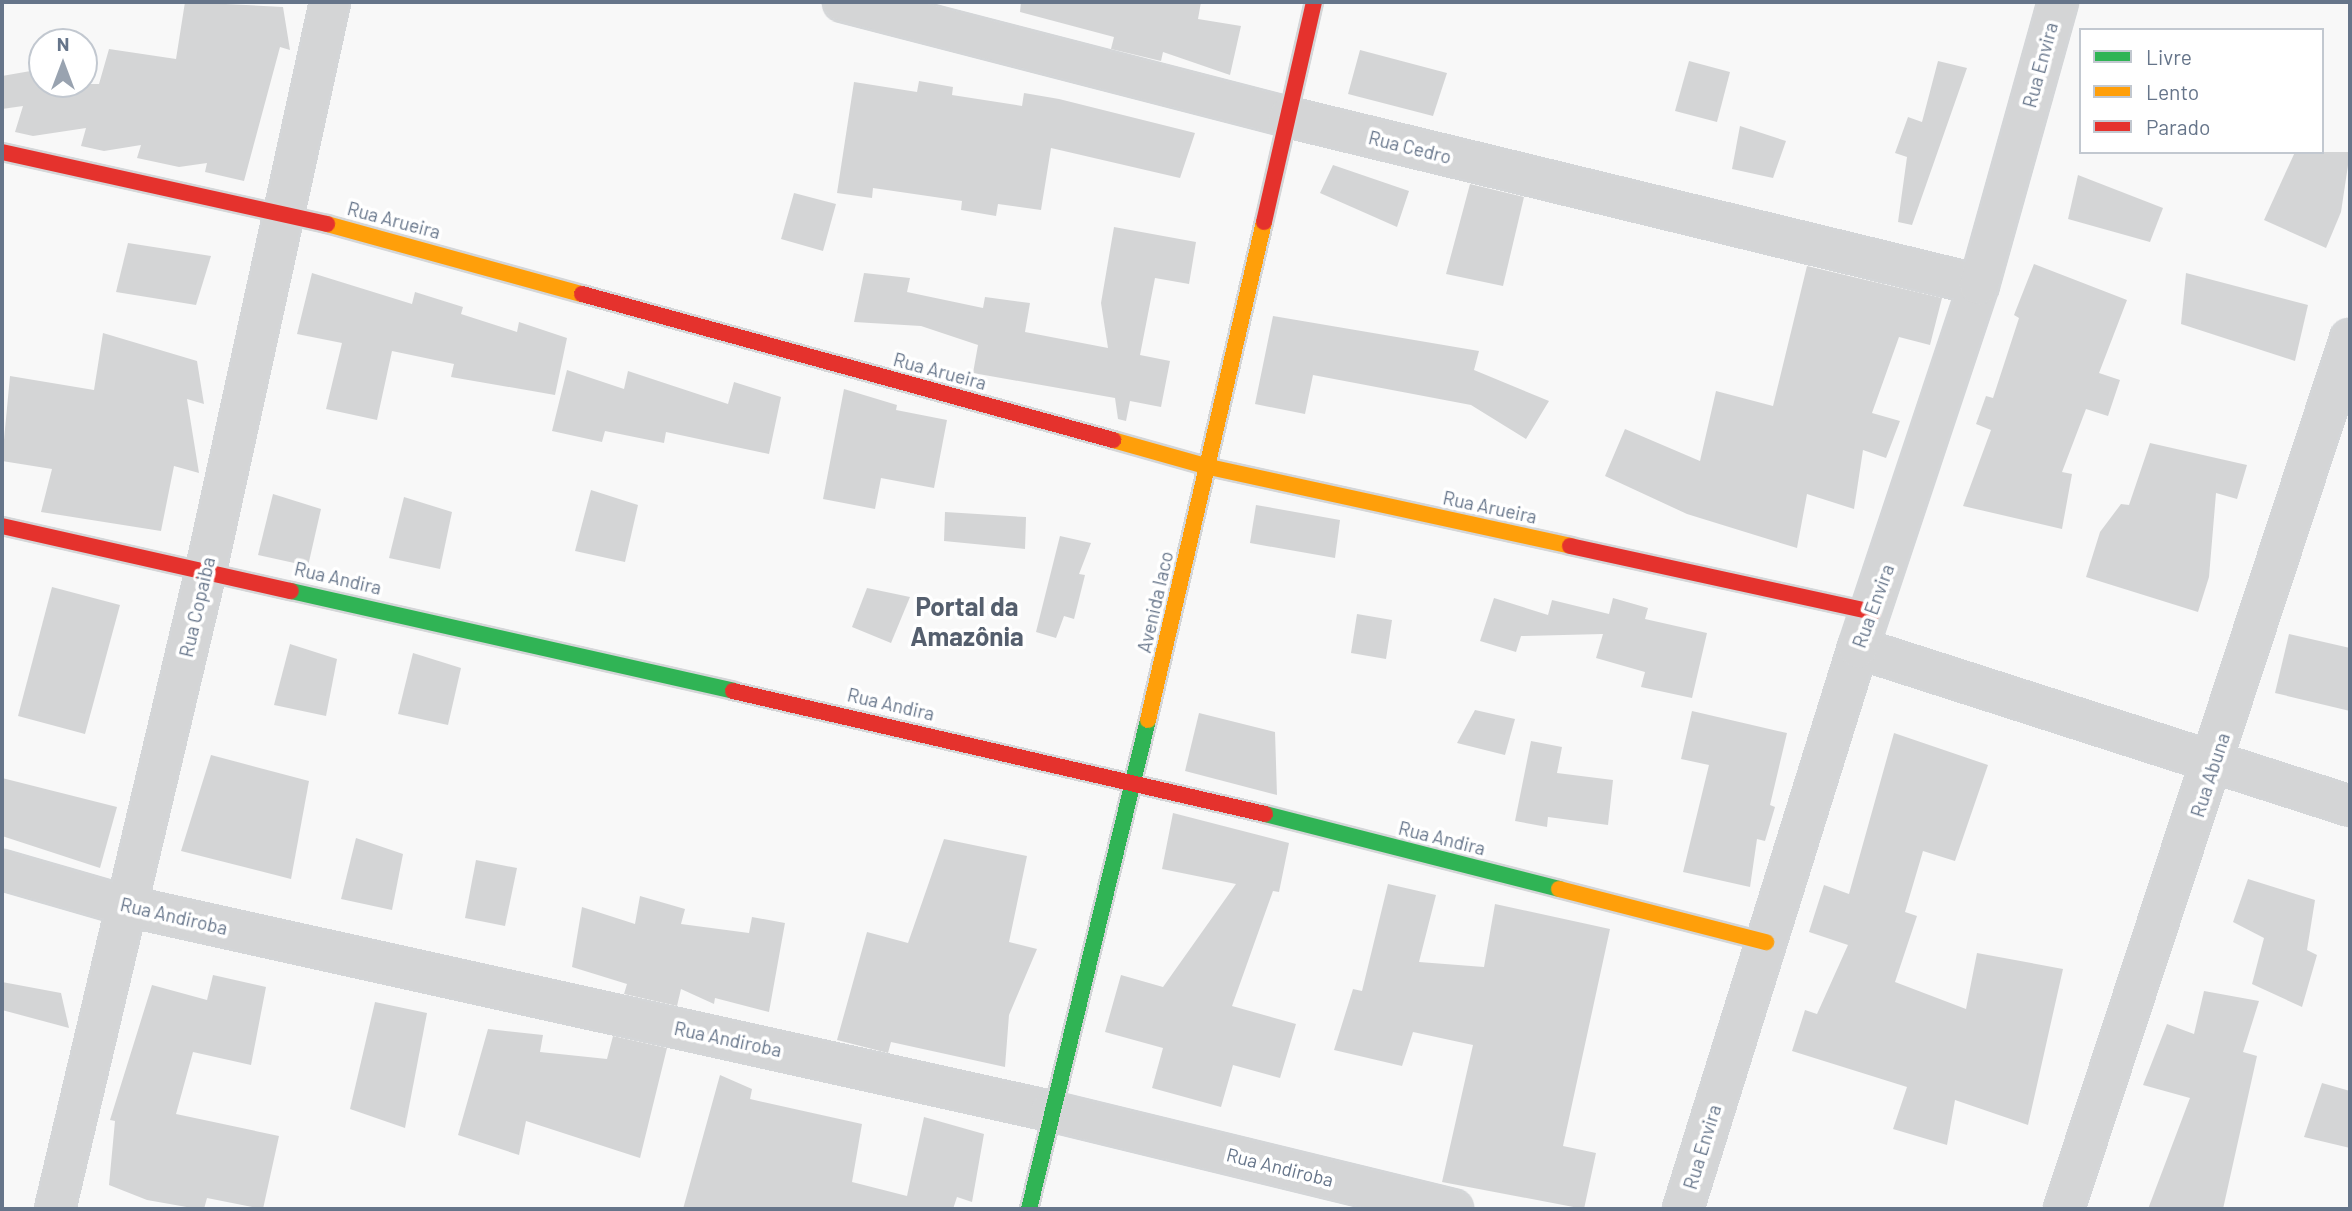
<!DOCTYPE html>
<meta charset="utf-8">
<style>
body{margin:0}
#map{position:relative;width:2352px;height:1211px;overflow:hidden;background:#f8f8f8;font-family:Barlow,sans-serif}
div>[style]{position:absolute}
[style*='--x']{left:calc(var(--x)*1px);top:calc(var(--y)*1px);width:calc(var(--w)*1px);rotate:calc(var(--a)*1deg)}
.building>*{inset:0;background:#d4d5d6}
.roads{filter:drop-shadow(2px 0 #d4d6d8) drop-shadow(-2px 0 #d4d6d8) drop-shadow(0 2px #d4d6d8) drop-shadow(0 -2px #d4d6d8)}
.street>*{height:38px;margin:-19px;padding:0 19px;transform-origin:19px;border-radius:19px;background:#d4d5d6}
.fast>*{height:16px;margin:-8px;padding:0 8px;transform-origin:8px;border-radius:8px;background:#30b455}
.slow>*{height:16px;margin:-8px;padding:0 8px;transform-origin:8px;border-radius:8px;background:#ff9f0a}
.jam>*{height:16px;margin:-8px;padding:0 8px;transform-origin:8px;border-radius:8px;background:#e5322d}
span{translate:-50% -50%;white-space:nowrap;text-align:center;line-height:1.15;-webkit-text-stroke:7px #fff;paint-order:stroke}
.street-label{font-size:19px;color:#66758a}
.district-label{font-size:26px;color:#555f6e;font-weight:700}
.frame{position:absolute;inset:0;border:4px solid #66758a;pointer-events:none}
.legend{position:absolute;left:2079px;top:28px;width:245px;height:126px;box-sizing:border-box;background:#fff;border:2px solid #c2c8d0;margin:0;padding:9px 12px;list-style:none;font-size:21px;color:#66758a}
.legend li{display:flex;align-items:center;gap:14px;height:35px}
.legend b{width:35px;border:2px solid #c2c8d0}
.north{position:absolute;left:28px;top:28px;width:70px;height:70px;box-sizing:border-box;background:#fff;border:2px solid #c2c8d0;border-radius:50%;rotate:0deg;font-size:19px;font-weight:700;line-height:28px;text-align:center;color:#66758a}
.north::after{content:'';display:block;margin:auto;width:24px;height:32px;background:#99a3b0;clip-path:polygon(50% 0,100% 100%,50% 72%,0 100%)}
</style>
<div id="map">
<div class="building">
<i style="clip-path:polygon(185px 2px,283px 7px,290px 50px,280px 47px,244px 181px,205px 172px,207px 163px,179px 167px,137px 158px,141px 145px,104px 151px,81px 146px,86px 128px,33px 136px,15px 132px,23px 106px,2px 109px,2px 76px,42px 69px,42px 84px,99px 84px,109px 49px,176px 59px)"></i>
<i style="clip-path:polygon(1021px 2px,1201px 2px,1198px 19px,1241px 26px,1230px 75px,1163px 52px,1161px 61px,1111px 49px,1114px 37px,1020px 12px)"></i>
<i style="clip-path:polygon(1360px 50px,1447px 73px,1433px 116px,1348px 94px)"></i>
<i style="clip-path:polygon(1689px 61px,1730px 72px,1717px 122px,1675px 111px)"></i>
<i style="clip-path:polygon(1938px 61px,1967px 68px,1912px 225px,1898px 222px,1907px 157px,1895px 153px,1908px 117px,1922px 122px)"></i>
<i style="clip-path:polygon(919px 81px,953px 87px,952px 95px,1022px 106px,1024px 93px,1059px 99px,1195px 133px,1180px 178px,1051px 148px,1041px 210px,998px 204px,996px 216px,961px 210px,962px 201px,873px 188px,872px 198px,837px 193px,854px 82px,917px 92px)"></i>
<i style="clip-path:polygon(1740px 126px,1786px 141px,1773px 178px,1732px 169px)"></i>
<i style="clip-path:polygon(2295px 152px,2350px 152px,2341px 212px,2326px 248px,2264px 220px)"></i>
<i style="clip-path:polygon(1333px 165px,1409px 191px,1397px 227px,1320px 193px)"></i>
<i style="clip-path:polygon(2078px 175px,2163px 208px,2150px 242px,2068px 219px)"></i>
<i style="clip-path:polygon(1470px 184px,1524px 197px,1503px 286px,1446px 274px)"></i>
<i style="clip-path:polygon(794px 193px,836px 204px,823px 251px,781px 239px)"></i>
<i style="clip-path:polygon(1114px 227px,1196px 242px,1189px 284px,1155px 278px,1140px 355px,1170px 361px,1161px 407px,1130px 401px,1126px 421px,1118px 419px,1115px 398px,973px 373px,978px 345px,921px 326px,854px 322px,864px 273px,910px 278px,907px 292px,983px 308px,985px 297px,1030px 303px,1025px 332px,1108px 348px,1101px 303px)"></i>
<i style="clip-path:polygon(128px 243px,211px 256px,196px 305px,116px 292px)"></i>
<i style="clip-path:polygon(2034px 264px,2127px 300px,2099px 373px,2120px 380px,2108px 416px,2086px 409px,2062px 472px,2072px 474px,2062px 529px,1963px 506px,1991px 430px,1976px 424px,1986px 396px,1993px 398px,2019px 318px,2014px 315px)"></i>
<i style="clip-path:polygon(1807px 266px,1942px 298px,1930px 345px,1899px 337px,1872px 413px,1900px 421px,1886px 458px,1863px 450px,1854px 509px,1807px 494px,1797px 548px,1687px 514px,1605px 476px,1625px 429px,1700px 461px,1716px 391px,1773px 406px)"></i>
<i style="clip-path:polygon(312px 273px,412px 304px,415px 292px,463px 307px,461px 314px,517px 332px,519px 322px,567px 338px,555px 395px,451px 377px,454px 364px,392px 351px,377px 420px,326px 409px,342px 343px,297px 334px)"></i>
<i style="clip-path:polygon(2186px 273px,2308px 305px,2295px 361px,2181px 324px)"></i>
<i style="clip-path:polygon(1273px 316px,1479px 351px,1474px 370px,1549px 401px,1526px 439px,1471px 405px,1313px 375px,1305px 414px,1255px 404px)"></i>
<i style="clip-path:polygon(103px 333px,197px 361px,204px 404px,187px 399px,199px 473px,174px 466px,161px 531px,41px 512px,52px 469px,2px 461px,10px 376px,94px 390px)"></i>
<i style="clip-path:polygon(567px 370px,624px 389px,628px 371px,728px 404px,734px 382px,781px 397px,769px 454px,666px 432px,664px 443px,605px 431px,602px 442px,552px 431px)"></i>
<i style="clip-path:polygon(844px 389px,897px 405px,896px 410px,947px 420px,934px 488px,881px 478px,875px 509px,823px 499px)"></i>
<i style="clip-path:polygon(2150px 443px,2247px 465px,2237px 499px,2216px 493px,2209px 577px,2198px 612px,2086px 577px,2100px 532px,2121px 504px,2129px 505px)"></i>
<i style="clip-path:polygon(591px 490px,638px 505px,625px 562px,575px 551px)"></i>
<i style="clip-path:polygon(273px 494px,321px 509px,308px 566px,258px 555px)"></i>
<i style="clip-path:polygon(404px 497px,452px 512px,440px 569px,389px 558px)"></i>
<i style="clip-path:polygon(1256px 505px,1340px 520px,1335px 558px,1250px 543px)"></i>
<i style="clip-path:polygon(945px 512px,1026px 517px,1025px 549px,944px 541px)"></i>
<i style="clip-path:polygon(1060px 536px,1091px 543px,1079px 574px,1085px 575px,1074px 619px,1064px 616px,1056px 638px,1036px 632px)"></i>
<i style="clip-path:polygon(52px 587px,120px 605px,85px 734px,18px 716px)"></i>
<i style="clip-path:polygon(867px 588px,910px 597px,891px 643px,852px 627px)"></i>
<i style="clip-path:polygon(1494px 598px,1548px 615px,1552px 600px,1609px 614px,1613px 598px,1648px 608px,1645px 619px,1707px 633px,1692px 698px,1641px 687px,1645px 672px,1596px 658px,1603px 634px,1521px 636px,1516px 652px,1480px 641px)"></i>
<i style="clip-path:polygon(1357px 614px,1392px 620px,1386px 659px,1351px 653px)"></i>
<i style="clip-path:polygon(2289px 634px,2350px 648px,2350px 711px,2275px 693px)"></i>
<i style="clip-path:polygon(290px 644px,337px 659px,326px 716px,274px 705px)"></i>
<i style="clip-path:polygon(413px 653px,461px 668px,448px 725px,398px 714px)"></i>
<i style="clip-path:polygon(1475px 710px,1515px 719px,1505px 755px,1457px 743px)"></i>
<i style="clip-path:polygon(1692px 711px,1787px 733px,1770px 805px,1775px 807px,1765px 841px,1757px 839px,1750px 887px,1683px 872px,1709px 765px,1681px 759px)"></i>
<i style="clip-path:polygon(1199px 713px,1275px 732px,1277px 795px,1185px 771px)"></i>
<i style="clip-path:polygon(1894px 733px,1988px 765px,1955px 861px,1923px 851px,1905px 912px,1917px 916px,1895px 982px,1966px 1009px,1977px 953px,2063px 969px,2028px 1125px,1955px 1100px,1947px 1145px,1893px 1129px,1907px 1087px,1792px 1051px,1805px 1010px,1817px 1014px,1848px 945px,1809px 932px,1824px 885px,1849px 894px)"></i>
<i style="clip-path:polygon(1531px 741px,1562px 747px,1557px 773px,1613px 780px,1608px 825px,1548px 817px,1547px 827px,1515px 821px)"></i>
<i style="clip-path:polygon(211px 755px,309px 781px,291px 879px,181px 851px)"></i>
<i style="clip-path:polygon(2px 778px,117px 807px,100px 868px,2px 836px)"></i>
<i style="clip-path:polygon(1173px 813px,1289px 843px,1279px 892px,1273px 891px,1232px 1006px,1296px 1024px,1280px 1078px,1233px 1065px,1221px 1107px,1152px 1088px,1163px 1048px,1105px 1032px,1121px 975px,1163px 987px,1236px 884px,1162px 869px)"></i>
<i style="clip-path:polygon(356px 838px,403px 854px,392px 910px,341px 899px)"></i>
<i style="clip-path:polygon(944px 839px,1027px 856px,1009px 942px,1037px 949px,1009px 1015px,1005px 1067px,891px 1042px,888px 1053px,837px 1040px,867px 932px,908px 943px)"></i>
<i style="clip-path:polygon(476px 860px,517px 868px,505px 926px,465px 918px)"></i>
<i style="clip-path:polygon(2248px 879px,2315px 900px,2307px 950px,2317px 955px,2302px 1007px,2252px 984px,2264px 938px,2233px 922px)"></i>
<i style="clip-path:polygon(1388px 884px,1436px 895px,1419px 962px,1484px 967px,1495px 904px,1610px 929px,1563px 1146px,1596px 1153px,1584px 1209px,1442px 1182px,1473px 1045px,1413px 1032px,1402px 1066px,1334px 1050px,1353px 989px,1362px 991px)"></i>
<i style="clip-path:polygon(640px 896px,685px 909px,681px 924px,749px 933px,752px 917px,785px 923px,769px 1012px,715px 998px,714px 1004px,681px 989px,677px 1006px,624px 994px,627px 984px,572px 967px,582px 907px,635px 924px)"></i>
<i style="clip-path:polygon(213px 975px,266px 987px,251px 1065px,193px 1052px,176px 1114px,279px 1136px,263px 1209px,207px 1198px,204px 1209px,198px 1209px,147px 1200px,109px 1185px,115px 1121px,110px 1120px,152px 985px,207px 1000px)"></i>
<i style="clip-path:polygon(2px 982px,61px 993px,69px 1028px,2px 1010px)"></i>
<i style="clip-path:polygon(2204px 991px,2259px 1001px,2243px 1052px,2257px 1056px,2223px 1209px,2148px 1209px,2190px 1098px,2143px 1085px,2167px 1024px,2194px 1034px)"></i>
<i style="clip-path:polygon(375px 1002px,427px 1013px,405px 1128px,350px 1109px)"></i>
<i style="clip-path:polygon(488px 1029px,543px 1035px,540px 1052px,607px 1059px,613px 1036px,667px 1048px,640px 1158px,526px 1121px,519px 1155px,458px 1135px)"></i>
<i style="clip-path:polygon(720px 1075px,752px 1089px,750px 1099px,862px 1124px,852px 1182px,907px 1196px,924px 1117px,984px 1134px,972px 1202px,957px 1197px,953px 1209px,683px 1209px)"></i>
<i style="clip-path:polygon(2322px 1083px,2350px 1091px,2350px 1148px,2304px 1137px)"></i>
</div>
<div class="roads">
<div class="street">
<i style="--x:843;--y:2;--w:460;--a:14.5"></i>
<i style="--x:1288;--y:117;--w:711;--a:13.66"></i>
<i style="--x:1858;--y:648;--w:517;--a:17.8"></i>
<i style="--x:2;--y:870;--w:130;--a:16.1"></i>
<i style="--x:127;--y:906;--w:945;--a:12.52"></i>
<i style="--x:1050;--y:1111;--w:415;--a:13.7"></i>
<i style="--x:55;--y:1209;--w:657;--a:-76.7"></i>
<i style="--x:206;--y:570;--w:581;--a:-77.68"></i>
<i style="--x:1683;--y:1209;--w:588;--a:-72.68"></i>
<i style="--x:1858;--y:648;--w:383;--a:-71.6"></i>
<i style="--x:1979;--y:285;--w:294;--a:-74.4"></i>
<i style="--x:2064;--y:1209;--w:916;--a:-71.8"></i>
</div>
<div class="fast">
<i style="--x:291;--y:591;--w:453;--a:12.7"></i>
<i style="--x:1265;--y:814;--w:303;--a:14.3"></i>
<i style="--x:1029;--y:1209;--w:503;--a:-76.32"></i>
</div>
<div class="slow">
<i style="--x:327;--y:224;--w:264;--a:15.4"></i>
<i style="--x:1113;--y:440;--w:100;--a:15.7"></i>
<i style="--x:1209;--y:467;--w:370;--a:12.3"></i>
<i style="--x:1148;--y:720;--w:511;--a:-76.89"></i>
<i style="--x:1559;--y:889;--w:214;--a:14.4"></i>
</div>
<div class="jam">
<i style="--x:2;--y:152;--w:333;--a:12.5"></i>
<i style="--x:1264;--y:222;--w:226;--a:-77.2"></i>
<i style="--x:582;--y:294;--w:551;--a:15.37"></i>
<i style="--x:2;--y:526;--w:296;--a:12.7"></i>
<i style="--x:1570;--y:546;--w:310;--a:12.3"></i>
<i style="--x:733;--y:691;--w:546;--a:13.02"></i>
</div>
</div>
<div class="street-label">
<span style="left:2040px;top:65px;rotate:-75deg">Rua Envira</span>
<span style="left:1410px;top:147px;rotate:14deg">Rua Cedro</span>
<span style="left:394px;top:220px;rotate:15deg">Rua Arueira</span>
<span style="left:940px;top:371px;rotate:15deg">Rua Arueira</span>
<span style="left:1490px;top:507px;rotate:12deg">Rua Arueira</span>
<span style="left:338px;top:578px;rotate:13deg">Rua Andira</span>
<span style="left:1155px;top:602px;rotate:-77deg">Avenida Iaco</span>
<span style="left:1873px;top:606px;rotate:-70deg">Rua Envira</span>
<span style="left:197px;top:607px;rotate:-77deg">Rua Copaiba</span>
<span style="left:891px;top:704px;rotate:13deg">Rua Andira</span>
<span style="left:2210px;top:775px;rotate:-72deg">Rua Abuna</span>
<span style="left:1442px;top:838px;rotate:14deg">Rua Andira</span>
<span style="left:174px;top:916px;rotate:13deg">Rua Andiroba</span>
<span style="left:728px;top:1039px;rotate:12deg">Rua Andiroba</span>
<span style="left:1702px;top:1147px;rotate:-73deg">Rua Envira</span>
<span style="left:1280px;top:1167px;rotate:14deg">Rua Andiroba</span>
</div>
<div class="district-label">
<span style="left:967px;top:621px">Portal da<br>Amazônia</span>
</div>
<div class="frame"></div>
<ul class="legend">
<li><b style="height:9px;background:#30b455"></b>Livre</li>
<li><b style="height:9px;background:#ff9f0a"></b>Lento</li>
<li><b style="height:9px;background:#e5322d"></b>Parado</li>
</ul>
<div class="north">N</div>
</div>
